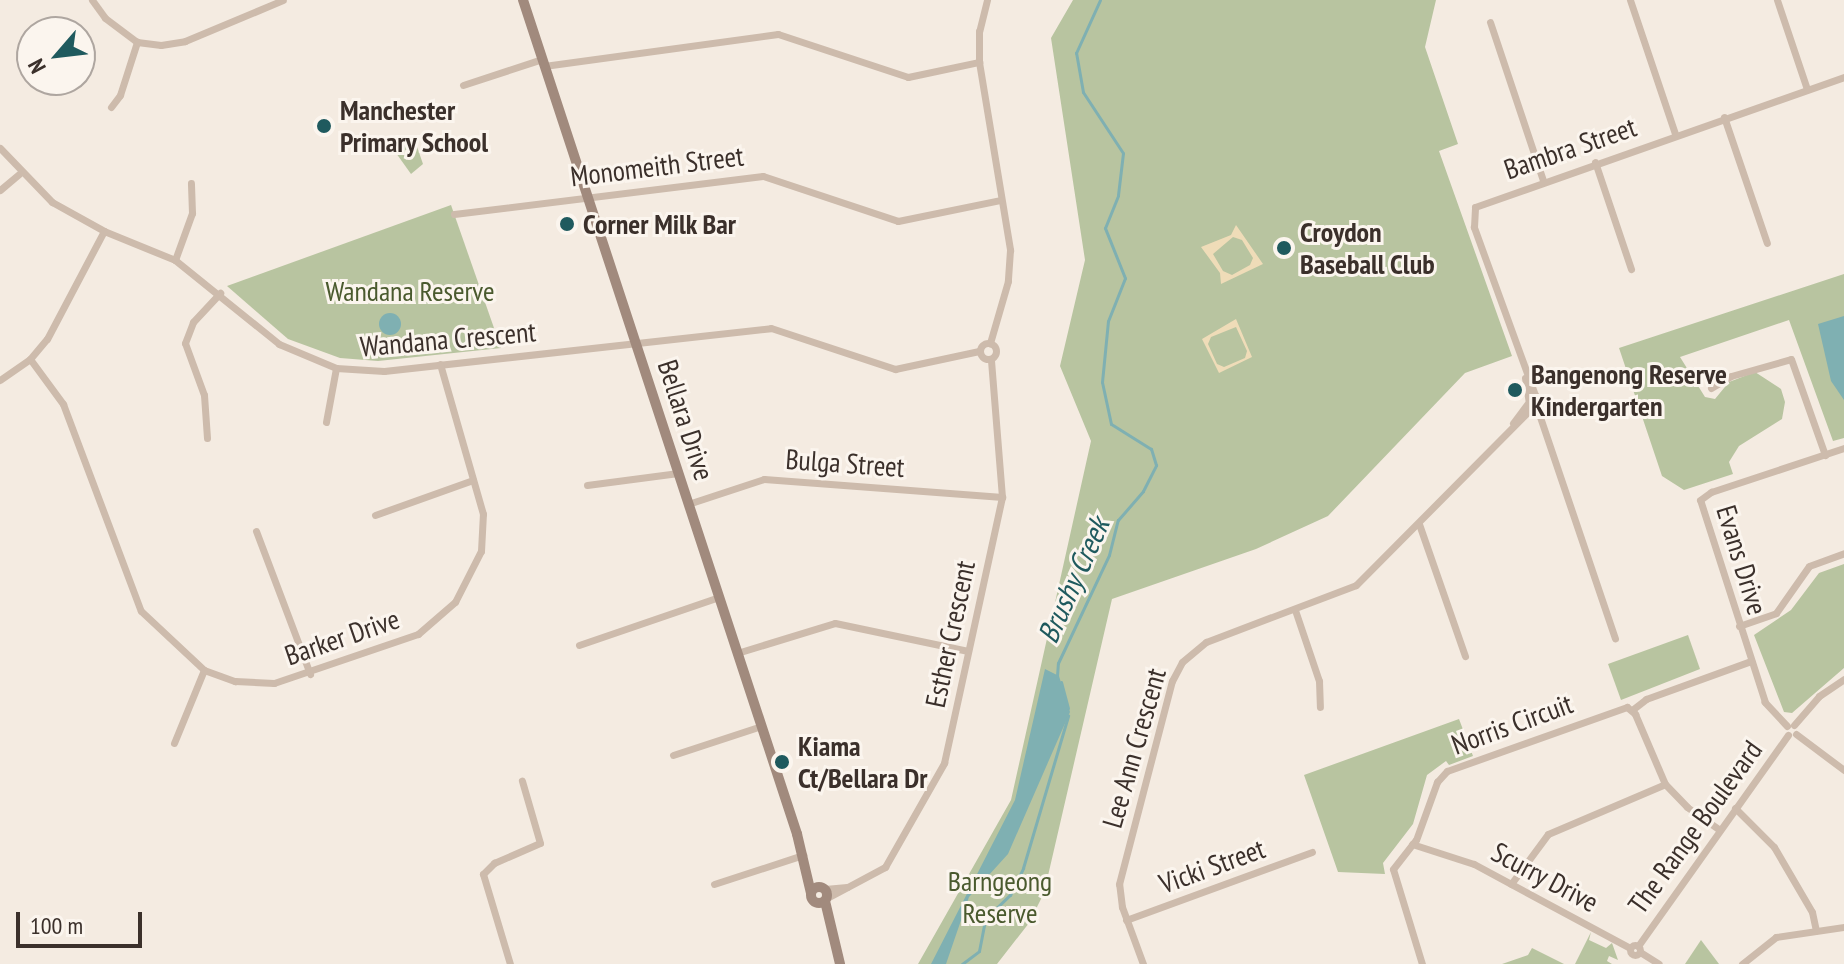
<!DOCTYPE html>
<style>
body{margin:0}
#map{position:relative;width:1844px;height:964px;overflow:hidden;background:#f4ebe1;font-family:"PT Sans Narrow",sans-serif}
div>[style]{position:absolute}
[style*='--x']{left:calc(var(--x)*1px);top:calc(var(--y)*1px);width:calc(var(--w)*1px);rotate:calc(var(--a)*1deg)}
.green>*{inset:0;background:#b8c4a0}
.sand>*{inset:0;background:#efdcb8}
.water>*{inset:0;background:#7fb0b2}
.round{border-radius:50%}
.stream>*{height:3px;margin:-1.5px;padding:0 1.5px;transform-origin:1.5px;border-radius:1.5px;background:#7fb0b2}
.street>*{height:7px;margin:-3.5px;padding:0 3.5px;transform-origin:3.5px;border-radius:3.5px;background:#cdbbac}
.street>.ring{margin:-3.5px;padding:0;box-sizing:content-box;background:none;border:7px solid #cdbbac;border-radius:50%}
.secondary>*{height:10px;margin:-5px;padding:0 5px;transform-origin:5px;border-radius:5px;background:#a18a7d}
.secondary>.ring{margin:-5px;padding:0;box-sizing:content-box;background:none;border:10px solid #a18a7d;border-radius:50%}
.dots>*{width:22px;height:22px;translate:-50% -50%;box-sizing:border-box;border:4px solid #fbf5ee;border-radius:50%}
span{translate:-50% -50%;white-space:nowrap;text-align:center;line-height:1.15;-webkit-text-stroke:6px #fbf5ee;paint-order:stroke}
.poi-label{font-size:28px;color:#3b302b;font-weight:700}
.left{translate:0 -50%;text-align:left}
.street-label{font-size:28px;color:#3b302b}
.park-label{font-size:28px;color:#4a5a2e}
.water-label{font-size:30px;color:#1f5a5e;font-style:italic}
.north{position:absolute;left:16px;top:16px;width:80px;height:80px;box-sizing:border-box;background:#fbf5ee;border:2px solid #aea6a0;border-radius:50%;rotate:242deg;font-size:22px;font-weight:700;line-height:32px;text-align:center;color:#3b302b}
.north::after{content:'';display:block;margin:auto;width:28px;height:36px;background:#1f5a5e;clip-path:polygon(50% 0,100% 100%,50% 72%,0 100%)}
.scale{position:absolute;left:16px;top:912px;width:126px;height:36px;box-sizing:border-box;border:4px solid #3b302b;border-top:0;padding-left:10px;font-size:24px;line-height:28px;white-space:nowrap;color:#3b302b;-webkit-text-stroke:6px #fbf5ee;paint-order:stroke}
</style>
<div id="map">
<div class="green">
<i style="clip-path:polygon(1073px 0,1436px 0,1425px 47px,1458px 144px,1439px 151px,1512px 356px,1465px 373px,1328px 516px,1256px 549px,1112px 599px,1044px 893px,1029px 923px,997px 964px,918px 964px,1011px 800px,1091px 441px,1060px 366px,1085px 260px,1051px 38px)"></i>
<i style="clip-path:polygon(414px 138px,423px 164px,411px 174px,391px 146px)"></i>
<i style="clip-path:polygon(451px 205px,501px 348px,378px 361px,340px 358px,288px 339px,227px 286px)"></i>
<i style="clip-path:polygon(1844px 274px,1844px 438px,1833px 441px,1789px 320px,1680px 357px,1705px 397px,1715px 399px,1729px 382px,1755px 372px,1781px 389px,1785px 402px,1782px 419px,1739px 446px,1729px 462px,1733px 474px,1684px 490px,1662px 476px,1619px 348px)"></i>
<i style="clip-path:polygon(1844px 564px,1844px 668px,1792px 713px,1784px 712px,1754px 635px,1791px 610px,1819px 573px)"></i>
<i style="clip-path:polygon(1688px 635px,1700px 669px,1621px 700px,1608px 664px)"></i>
<i style="clip-path:polygon(1459px 719px,1473px 756px,1449px 765px,1446px 761px,1427px 775px,1413px 824px,1383px 863px,1385px 874px,1338px 872px,1304px 775px)"></i>
<i style="clip-path:polygon(1591px 932px,1589px 940px,1606px 948px,1612px 943px,1618px 960px,1609px 956px,1607px 961px,1612px 964px,1575px 964px)"></i>
<i style="clip-path:polygon(1701px 940px,1719px 964px,1685px 964px)"></i>
<i style="clip-path:polygon(1532px 948px,1564px 964px,1502px 964px,1528px 955px)"></i>
</div>
<div class="sand">
<i style="clip-path:polygon(evenodd,1236px 225px,1263px 264px,1221px 284px,1220px 273px,1201px 247px,1231px 235px,1236px 225px,1233px 237px,1242px 240px,1253px 258px,1250px 265px,1232px 275px,1223px 271px,1213px 254px,1233px 237px)"></i>
<i style="clip-path:polygon(evenodd,1236px 319px,1252px 357px,1219px 373px,1202px 339px,1236px 319px,1236px 327px,1247px 351px,1245px 358px,1224px 367px,1217px 364px,1208px 344px,1211px 337px,1236px 327px)"></i>
</div>
<div class="water">
<i class="round" style="left:379px;top:313px;width:22px;height:22px"></i>
<i style="clip-path:polygon(1844px 316px,1844px 400px,1831px 381px,1818px 324px)"></i>
<i style="clip-path:polygon(1045px 669px,1059px 676px,1070px 712px,1008px 854px,969px 897px,946px 964px,931px 964px,1015px 800px)"></i>
</div>
<div class="stream">
<i style="--x:1057;--y:676;--w:13;--a:-86"></i>
<i style="--x:1058;--y:663;--w:119;--a:-64.7"></i>
<i style="--x:1109;--y:555;--w:36;--a:-76"></i>
<i style="--x:1118;--y:520;--w:38;--a:-49"></i>
<i style="--x:1143;--y:491;--w:29;--a:-63"></i>
<i style="--x:1156;--y:465;--w:17;--a:-107"></i>
<i style="--x:1151;--y:449;--w:47;--a:-148"></i>
<i style="--x:1111;--y:424;--w:43;--a:-102.1"></i>
<i style="--x:1102;--y:382;--w:61;--a:-84.4"></i>
<i style="--x:1108;--y:321;--w:46;--a:-68.4"></i>
<i style="--x:1125;--y:278;--w:54;--a:-111.8"></i>
<i style="--x:1105;--y:228;--w:35;--a:-68"></i>
<i style="--x:1118;--y:195;--w:42;--a:-83.2"></i>
<i style="--x:1123;--y:153;--w:73;--a:-123.3"></i>
<i style="--x:1083;--y:92;--w:40;--a:-100"></i>
<i style="--x:1076;--y:53;--w:58;--a:-65.6"></i>
<i style="--x:1061;--y:682;--w:27;--a:75"></i>
<i style="--x:962;--y:964;--w:21;--a:-37"></i>
<i style="--x:979;--y:951;--w:33;--a:-79"></i>
<i style="--x:985;--y:919;--w:35;--a:-44"></i>
<i style="--x:1010;--y:895;--w:30;--a:-64"></i>
<i style="--x:1023;--y:868;--w:159;--a:-73.5"></i>
</div>
<div class="street">
<i style="--x:92;--y:0;--w:22;--a:54"></i>
<i style="--x:105;--y:18;--w:40;--a:37"></i>
<i style="--x:137;--y:42;--w:24;--a:7"></i>
<i style="--x:161;--y:45;--w:24;--a:-9"></i>
<i style="--x:185;--y:41;--w:106;--a:-22.7"></i>
<i style="--x:987;--y:0;--w:32;--a:104"></i>
<i style="--x:979;--y:31;--w:31;--a:90"></i>
<i style="--x:979;--y:62;--w:191;--a:80.6"></i>
<i style="--x:1010;--y:250;--w:31;--a:94"></i>
<i style="--x:1008;--y:281;--w:65;--a:106.2"></i>
<i style="--x:1630;--y:0;--w:141;--a:71.4"></i>
<i style="--x:1777;--y:0;--w:94;--a:71.4"></i>
<i style="--x:1490;--y:22;--w:167;--a:71.5"></i>
<i style="--x:544;--y:66;--w:236;--a:-7.8"></i>
<i style="--x:778;--y:34;--w:137;--a:18.3"></i>
<i style="--x:908;--y:77;--w:73;--a:-11.9"></i>
<i style="--x:463;--y:85;--w:83;--a:-18.2"></i>
<i style="--x:111;--y:107;--w:15;--a:-53"></i>
<i style="--x:120;--y:95;--w:56;--a:-72.2"></i>
<i style="--x:1724;--y:117;--w:133;--a:71.2"></i>
<i style="--x:0;--y:148;--w:75;--a:46.1"></i>
<i style="--x:52;--y:202;--w:60;--a:29.1"></i>
<i style="--x:104;--y:231;--w:77;--a:22.2"></i>
<i style="--x:175;--y:260;--w:134;--a:38.9"></i>
<i style="--x:279;--y:344;--w:62;--a:22.8"></i>
<i style="--x:336;--y:368;--w:48;--a:3.6"></i>
<i style="--x:384;--y:371;--w:389;--a:-6.3"></i>
<i style="--x:771;--y:328;--w:131;--a:18.3"></i>
<i style="--x:895;--y:369;--w:86;--a:-12.1"></i>
<i style="--x:1595;--y:162;--w:113;--a:71.4"></i>
<i style="--x:0;--y:190;--w:25;--a:-40"></i>
<i style="--x:454;--y:214;--w:311;--a:-7"></i>
<i style="--x:763;--y:176;--w:142;--a:18.4"></i>
<i style="--x:898;--y:221;--w:104;--a:-11.6"></i>
<i style="--x:175;--y:260;--w:50;--a:-70.1"></i>
<i style="--x:192;--y:213;--w:30;--a:-92"></i>
<i class="ring" style="left:980px;top:343px;width:9px;height:9px"></i>
<i style="--x:30;--y:359;--w:56;--a:53.7"></i>
<i style="--x:63;--y:404;--w:221;--a:69.4"></i>
<i style="--x:141;--y:611;--w:86;--a:43.1"></i>
<i style="--x:204;--y:670;--w:33;--a:20"></i>
<i style="--x:235;--y:681;--w:39;--a:3"></i>
<i style="--x:274;--y:683;--w:152;--a:-18.8"></i>
<i style="--x:418;--y:634;--w:49;--a:-40.9"></i>
<i style="--x:455;--y:602;--w:57;--a:-63"></i>
<i style="--x:481;--y:551;--w:37;--a:-87"></i>
<i style="--x:483;--y:514;--w:156;--a:-106"></i>
<i style="--x:1525;--y:378;--w:24;--a:81"></i>
<i style="--x:1529;--y:402;--w:16;--a:50"></i>
<i style="--x:1539;--y:414;--w:237;--a:71.3"></i>
<i style="--x:0;--y:380;--w:37;--a:-35"></i>
<i style="--x:30;--y:359;--w:26;--a:-50"></i>
<i style="--x:47;--y:339;--w:122;--a:-62.2"></i>
<i style="--x:1711;--y:388;--w:23;--a:-31"></i>
<i style="--x:1731;--y:376;--w:62;--a:-15.8"></i>
<i style="--x:1791;--y:359;--w:102;--a:70.5"></i>
<i style="--x:326;--y:422;--w:55;--a:-79.5"></i>
<i style="--x:1513;--y:423;--w:26;--a:-53"></i>
<i style="--x:207;--y:438;--w:43;--a:-94"></i>
<i style="--x:204;--y:395;--w:55;--a:-110.1"></i>
<i style="--x:185;--y:343;--w:22;--a:-69"></i>
<i style="--x:193;--y:322;--w:40;--a:-47"></i>
<i style="--x:587;--y:485;--w:92;--a:-7.5"></i>
<i style="--x:688;--y:504;--w:80;--a:-18.2"></i>
<i style="--x:764;--y:479;--w:239;--a:4.3"></i>
<i style="--x:375;--y:515;--w:104;--a:-19.7"></i>
<i style="--x:1419;--y:524;--w:140;--a:70.8"></i>
<i style="--x:256;--y:531;--w:153;--a:69.3"></i>
<i style="--x:1295;--y:610;--w:75;--a:71.3"></i>
<i style="--x:1319;--y:681;--w:26;--a:88"></i>
<i style="--x:1739;--y:626;--w:39;--a:-19"></i>
<i style="--x:1776;--y:613;--w:57;--a:-54.9"></i>
<i style="--x:1809;--y:566;--w:37;--a:-20"></i>
<i style="--x:579;--y:645;--w:148;--a:-18.9"></i>
<i style="--x:737;--y:653;--w:102;--a:-17"></i>
<i style="--x:835;--y:623;--w:136;--a:11.9"></i>
<i style="--x:1632;--y:710;--w:18;--a:-38"></i>
<i style="--x:1646;--y:699;--w:112;--a:-19.9"></i>
<i style="--x:1794;--y:725;--w:38;--a:-49"></i>
<i style="--x:1819;--y:696;--w:30;--a:-34"></i>
<i style="--x:1787;--y:726;--w:33;--a:-133"></i>
<i style="--x:1765;--y:702;--w:212;--a:-107.8"></i>
<i style="--x:1700;--y:500;--w:14;--a:-36"></i>
<i style="--x:1711;--y:492;--w:140;--a:-18.3"></i>
<i style="--x:1796;--y:734;--w:60;--a:36.9"></i>
<i style="--x:174;--y:743;--w:79;--a:-67.7"></i>
<i style="--x:673;--y:755;--w:93;--a:-18.2"></i>
<i style="--x:1735;--y:808;--w:55;--a:45"></i>
<i style="--x:1774;--y:847;--w:75;--a:59.7"></i>
<i style="--x:1812;--y:912;--w:19;--a:78"></i>
<i style="--x:1412;--y:844;--w:65;--a:17.9"></i>
<i style="--x:1474;--y:864;--w:177;--a:28.3"></i>
<i style="--x:714;--y:884;--w:94;--a:-18"></i>
<i style="--x:1511;--y:884;--w:62;--a:-53.5"></i>
<i style="--x:1548;--y:834;--w:127;--a:-23.1"></i>
<i style="--x:825;--y:889;--w:22;--a:-5"></i>
<i style="--x:827;--y:898;--w:66;--a:-28.1"></i>
<i style="--x:885;--y:867;--w:120;--a:-60.4"></i>
<i style="--x:944;--y:763;--w:272;--a:-77.7"></i>
<i style="--x:1002;--y:497;--w:138;--a:-94.6"></i>
<i style="--x:1126;--y:920;--w:198;--a:-20.1"></i>
<i class="ring" style="left:1630px;top:945px;width:3px;height:3px"></i>
<i style="--x:1638;--y:946;--w:259;--a:-54.6"></i>
<i style="--x:1640;--y:952;--w:22;--a:32"></i>
<i style="--x:510;--y:964;--w:94;--a:-106.7"></i>
<i style="--x:483;--y:874;--w:16;--a:-45"></i>
<i style="--x:494;--y:863;--w:50;--a:-23.5"></i>
<i style="--x:540;--y:843;--w:65;--a:-106.2"></i>
<i style="--x:1143;--y:964;--w:61;--a:-110.2"></i>
<i style="--x:1122;--y:907;--w:23;--a:-97"></i>
<i style="--x:1119;--y:884;--w:210;--a:-75.4"></i>
<i style="--x:1172;--y:681;--w:21;--a:-62"></i>
<i style="--x:1182;--y:662;--w:31;--a:-40"></i>
<i style="--x:1206;--y:642;--w:160;--a:-20.8"></i>
<i style="--x:1356;--y:585;--w:252;--a:-45.2"></i>
<i style="--x:1534;--y:406;--w:11;--a:-85"></i>
<i style="--x:1535;--y:395;--w:179;--a:-110"></i>
<i style="--x:1474;--y:227;--w:20;--a:-87"></i>
<i style="--x:1475;--y:207;--w:391;--a:-19.4"></i>
<i style="--x:1422;--y:964;--w:99;--a:-107"></i>
<i style="--x:1393;--y:869;--w:37;--a:-52"></i>
<i style="--x:1416;--y:840;--w:62;--a:-70.1"></i>
<i style="--x:1437;--y:782;--w:15;--a:-48"></i>
<i style="--x:1447;--y:771;--w:191;--a:-19.6"></i>
<i style="--x:1627;--y:707;--w:11;--a:41"></i>
<i style="--x:1635;--y:714;--w:76;--a:66.8"></i>
<i style="--x:1665;--y:784;--w:32;--a:46"></i>
<i style="--x:1687;--y:807;--w:39;--a:35"></i>
<i style="--x:1742;--y:964;--w:43;--a:-38.5"></i>
<i style="--x:1776;--y:937;--w:69;--a:-8.4"></i>
</div>
<div class="secondary">
<i style="--x:523;--y:0;--w:878;--a:71.81"></i>
<i style="--x:797;--y:834;--w:61;--a:76.7"></i>
<i class="ring" style="left:811px;top:887px;width:6px;height:6px"></i>
<i style="--x:825;--y:901;--w:65;--a:76.6"></i>
</div>
<div class="dots">
<i style="left:324px;top:126px;background:#1f5a5e"></i>
<i style="left:567px;top:224px;background:#1f5a5e"></i>
<i style="left:1284px;top:248px;background:#1f5a5e"></i>
<i style="left:1515px;top:390px;background:#1f5a5e"></i>
<i style="left:782px;top:762px;background:#1f5a5e"></i>
</div>
<div class="poi-label">
<span class="left" style="left:340px;top:126px">Manchester<br>Primary School</span>
<span class="left" style="left:583px;top:224px">Corner Milk Bar</span>
<span class="left" style="left:1300px;top:248px">Croydon<br>Baseball Club</span>
<span class="left" style="left:1531px;top:390px">Bangenong Reserve<br>Kindergarten</span>
<span class="left" style="left:798px;top:762px">Kiama<br>Ct/Bellara Dr</span>
</div>
<div class="street-label">
<span style="left:1570px;top:148px;rotate:-19deg">Bambra Street</span>
<span style="left:657px;top:166px;rotate:-7deg">Monomeith Street</span>
<span style="left:448px;top:339px;rotate:-5deg">Wandana Crescent</span>
<span style="left:686px;top:420px;rotate:72deg">Bellara Drive</span>
<span style="left:845px;top:463px;rotate:4deg">Bulga Street</span>
<span style="left:1742px;top:560px;rotate:73deg">Evans Drive</span>
<span style="left:950px;top:634px;rotate:-78deg">Esther Crescent</span>
<span style="left:342px;top:637px;rotate:-19deg">Barker Drive</span>
<span style="left:1512px;top:724px;rotate:-20deg">Norris Circuit</span>
<span style="left:1134px;top:748px;rotate:-74deg">Lee Ann Crescent</span>
<span style="left:1695px;top:827px;rotate:-54deg">The Range Boulevard</span>
<span style="left:1212px;top:866px;rotate:-20deg">Vicki Street</span>
<span style="left:1545px;top:877px;rotate:28deg">Scurry Drive</span>
</div>
<div class="park-label">
<span style="left:410px;top:291px">Wandana Reserve</span>
<span style="left:1000px;top:897px">Barngeong<br>Reserve</span>
</div>
<div class="water-label">
<span style="left:1073px;top:580px;rotate:-66deg">Brushy Creek</span>
</div>
<div class="north">N</div>
<div class="scale">100 m</div>
</div>
